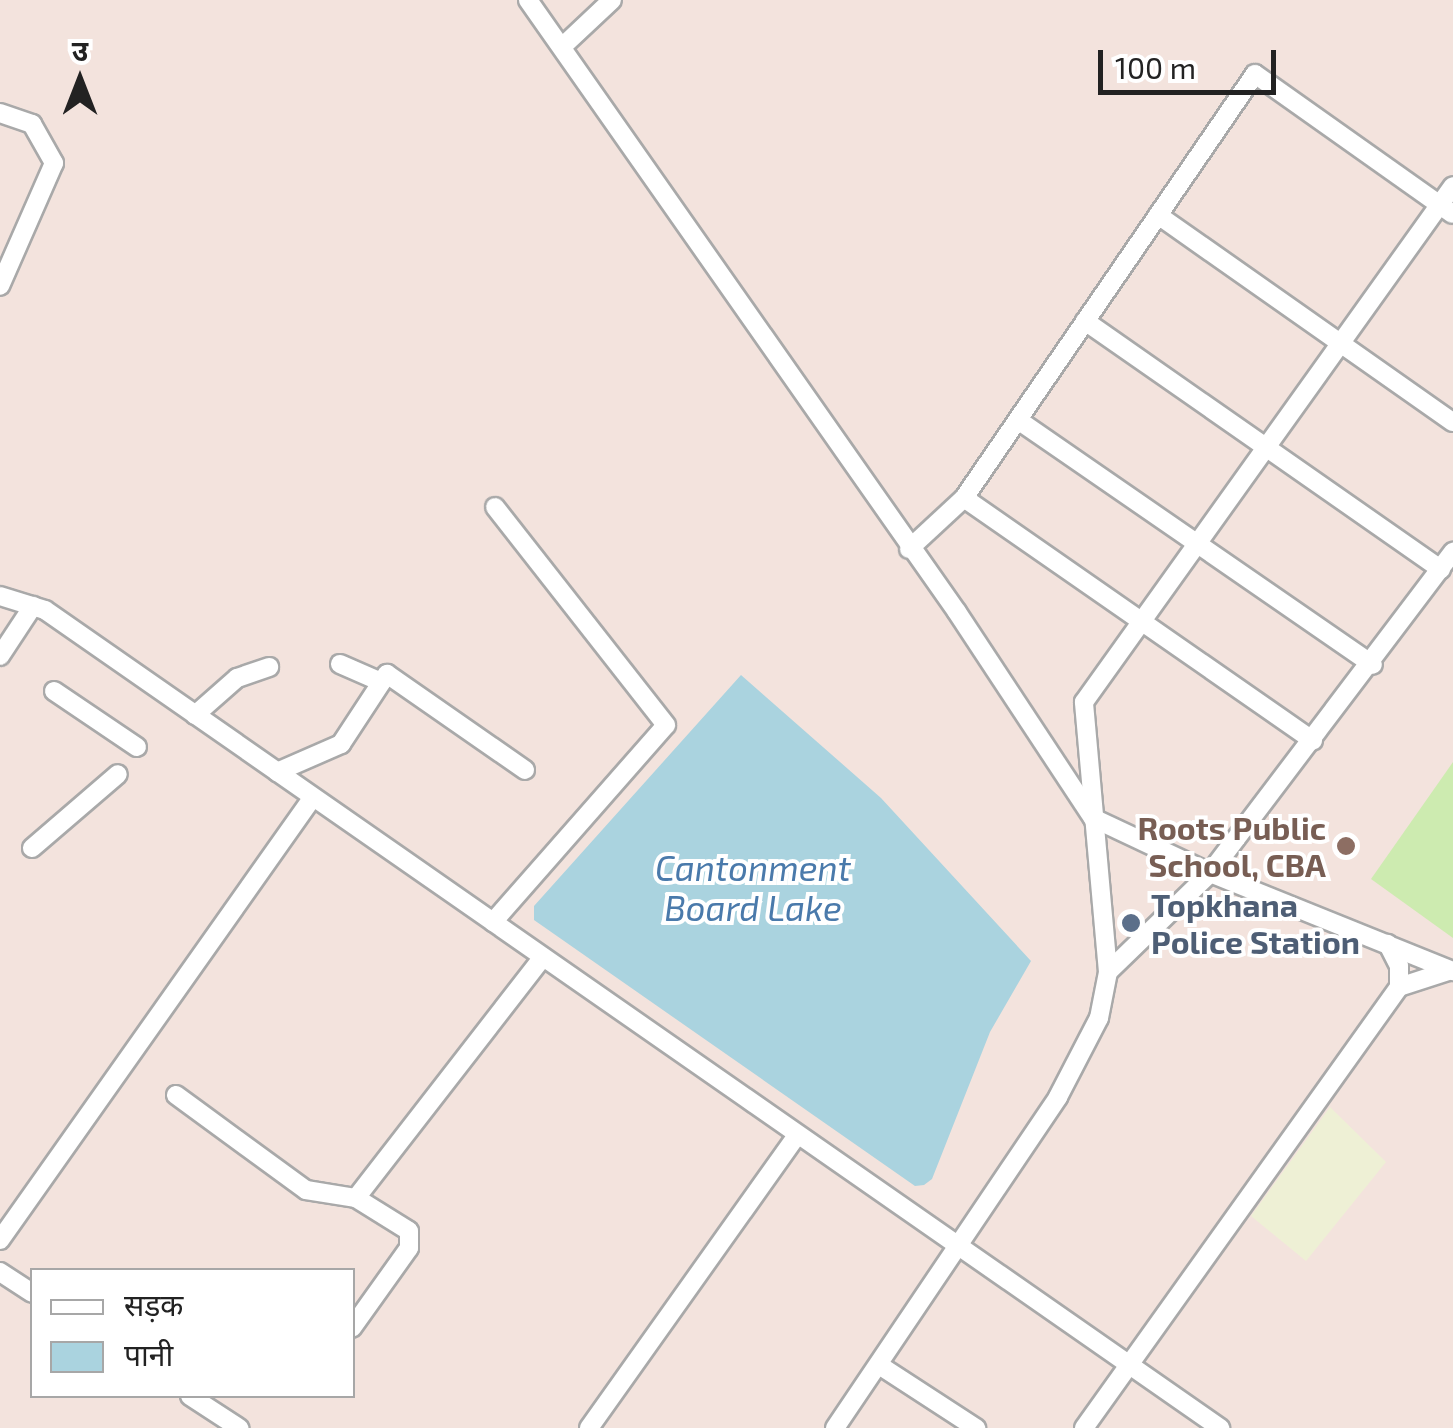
<!DOCTYPE html>
<meta charset="utf-8">
<style>
body{margin:0}
#map{position:relative;width:1453px;height:1428px;overflow:hidden;background:#f2efe9;font-family:"Exo 2","Noto Sans Devanagari",sans-serif}
div>[style]{position:absolute}
[style*='--x']{left:calc(var(--x)*1px);top:calc(var(--y)*1px);width:calc(var(--w)*1px);rotate:calc(var(--a)*1deg)}
.military>*{inset:0;background:#f3e3dd}
.farmland>*{inset:0;background:#eef0d5}
.grass>*{inset:0;background:#cdebb0}
.water>*{inset:0;background:#aad3df}
.roads{filter:drop-shadow(2px 0 #a9a9a9) drop-shadow(-2px 0 #a9a9a9) drop-shadow(0 2px #a9a9a9) drop-shadow(0 -2px #a9a9a9)}
.minor>*{height:18px;margin:-9px;padding:0 9px;transform-origin:9px;border-radius:9px;background:#fff}
.dots>*{width:28px;height:28px;translate:-50% -50%;box-sizing:border-box;border:5px solid #fff;border-radius:50%}
span{translate:-50% -50%;white-space:nowrap;text-align:center;line-height:1.15;-webkit-text-stroke:8px #fff;paint-order:stroke}
.education-label{font-size:32px;color:#785e54;font-weight:700}
.right{translate:-100% -50%;text-align:right}
.service-label{font-size:32px;color:#4e5e75;font-weight:700}
.left{translate:0 -50%;text-align:left}
.water-label{font-size:35px;color:#4a7aab;font-style:italic}
.legend{position:absolute;left:30px;top:1268px;width:325px;height:130px;box-sizing:border-box;background:#fff;border:2px solid #a7a7a7;margin:0;padding:12px 18px;list-style:none;font-size:30px;color:#222}
.legend li{display:flex;align-items:center;gap:20px;height:50px}
.legend b{width:50px;border:2px solid #a7a7a7}
.north{position:absolute;left:30px;top:30px;width:100px;height:100px;-webkit-text-stroke:8px #fff;paint-order:stroke;rotate:0deg;font-size:28px;font-weight:700;line-height:40px;text-align:center;color:#222}
.north::after{content:'';display:block;margin:auto;width:35px;height:45px;background:#222;clip-path:polygon(50% 0,100% 100%,50% 72%,0 100%)}
.scale{position:absolute;left:1098px;top:50px;width:178px;height:45px;box-sizing:border-box;border:5px solid #222;border-top:0;padding-left:12px;font-size:30px;line-height:35px;white-space:nowrap;color:#222;-webkit-text-stroke:8px #fff;paint-order:stroke}
</style>
<div id="map">
<div class="military">
<i style="clip-path:polygon(evenodd,0 0,1453px 0,1453px 1428px,0 1428px,0 0,32px 1270px,352px 1270px,352px 1396px,32px 1396px,32px 1270px)"></i>
</div>
<div class="farmland">
<i style="clip-path:polygon(1330px 1107px,1386px 1162px,1306px 1261px,1251px 1216px)"></i>
</div>
<div class="grass">
<i style="clip-path:polygon(1453px 762px,1453px 938px,1371px 879px)"></i>
</div>
<div class="water">
<i style="clip-path:polygon(741px 675px,881px 798px,1031px 961px,990px 1032px,932px 1179px,924px 1185px,915px 1186px,534px 920px,534px 906px)"></i>
</div>
<div class="roads">
<div class="minor">
<i style="--x:528;--y:0;--w:747;--a:54.97"></i>
<i style="--x:957;--y:612;--w:247;--a:56.6"></i>
<i style="--x:1093;--y:818;--w:129;--a:25.2"></i>
<i style="--x:1210;--y:873;--w:262;--a:22"></i>
<i style="--x:563;--y:46;--w:67;--a:-43.2"></i>
<i style="--x:0;--y:113;--w:34;--a:19"></i>
<i style="--x:32;--y:124;--w:45;--a:60.6"></i>
<i style="--x:54;--y:163;--w:134;--a:113.7"></i>
<i style="--x:1158;--y:215;--w:360;--a:35.1"></i>
<i style="--x:1085;--y:321;--w:434;--a:34.9"></i>
<i style="--x:1018;--y:420;--w:431;--a:34.6"></i>
<i style="--x:964;--y:498;--w:425;--a:34.8"></i>
<i style="--x:909;--y:549;--w:75;--a:-42.8"></i>
<i style="--x:964;--y:498;--w:514;--a:-55.54"></i>
<i style="--x:1255;--y:74;--w:242;--a:35.3"></i>
<i style="--x:0;--y:596;--w:47;--a:17.3"></i>
<i style="--x:45;--y:610;--w:1432;--a:34.84"></i>
<i style="--x:0;--y:656;--w:60;--a:-56.6"></i>
<i style="--x:340;--y:664;--w:45;--a:23.7"></i>
<i style="--x:54;--y:691;--w:100;--a:34"></i>
<i style="--x:195;--y:715;--w:56;--a:-41.4"></i>
<i style="--x:237;--y:678;--w:34;--a:-19"></i>
<i style="--x:277;--y:772;--w:70;--a:-23.6"></i>
<i style="--x:341;--y:744;--w:84;--a:-56.7"></i>
<i style="--x:387;--y:674;--w:168;--a:34.8"></i>
<i style="--x:32;--y:848;--w:113;--a:-40.7"></i>
<i style="--x:493;--y:922;--w:262;--a:-48.7"></i>
<i style="--x:666;--y:725;--w:277;--a:-128.1"></i>
<i style="--x:1108;--y:972;--w:142;--a:-44.1"></i>
<i style="--x:1210;--y:873;--w:403;--a:-52.9"></i>
<i style="--x:1399;--y:987;--w:52;--a:-18.1"></i>
<i style="--x:176;--y:1095;--w:161;--a:36.2"></i>
<i style="--x:306;--y:1190;--w:51;--a:9.1"></i>
<i style="--x:356;--y:1198;--w:62;--a:31.9"></i>
<i style="--x:409;--y:1231;--w:17;--a:90"></i>
<i style="--x:409;--y:1248;--w:98;--a:125.5"></i>
<i style="--x:356;--y:1198;--w:305;--a:-52.2"></i>
<i style="--x:0;--y:1240;--w:542;--a:-54.76"></i>
<i style="--x:0;--y:1272;--w:38;--a:33"></i>
<i style="--x:879;--y:1365;--w:116;--a:33"></i>
<i style="--x:190;--y:1396;--w:59;--a:33.1"></i>
<i style="--x:589;--y:1428;--w:359;--a:-54.6"></i>
<i style="--x:835;--y:1428;--w:399;--a:-56"></i>
<i style="--x:1058;--y:1097;--w:89;--a:-62.6"></i>
<i style="--x:1099;--y:1018;--w:47;--a:-78.9"></i>
<i style="--x:1108;--y:972;--w:271;--a:-95.1"></i>
<i style="--x:1084;--y:702;--w:634;--a:-54.43"></i>
<i style="--x:1084;--y:1428;--w:542;--a:-54.46"></i>
<i style="--x:1399;--y:987;--w:21;--a:-90"></i>
<i style="--x:1399;--y:966;--w:25;--a:-117"></i>
</div>
</div>
<div class="dots">
<i style="left:1346px;top:846px;background:#8d6e63"></i>
<i style="left:1131px;top:923px;background:#5c6f8a"></i>
</div>
<div class="education-label">
<span class="right" style="left:1326px;top:846px">Roots Public<br>School, CBA</span>
</div>
<div class="service-label">
<span class="left" style="left:1151px;top:923px">Topkhana<br>Police Station</span>
</div>
<div class="water-label">
<span style="left:753px;top:887px">Cantonment<br>Board Lake</span>
</div>
<ul class="legend">
<li><b style="height:12px;background:#fff"></b>सड़क</li>
<li><b style="height:28px;background:#aad3df"></b>पानी</li>
</ul>
<div class="north">उ</div>
<div class="scale">100 m</div>
</div>
